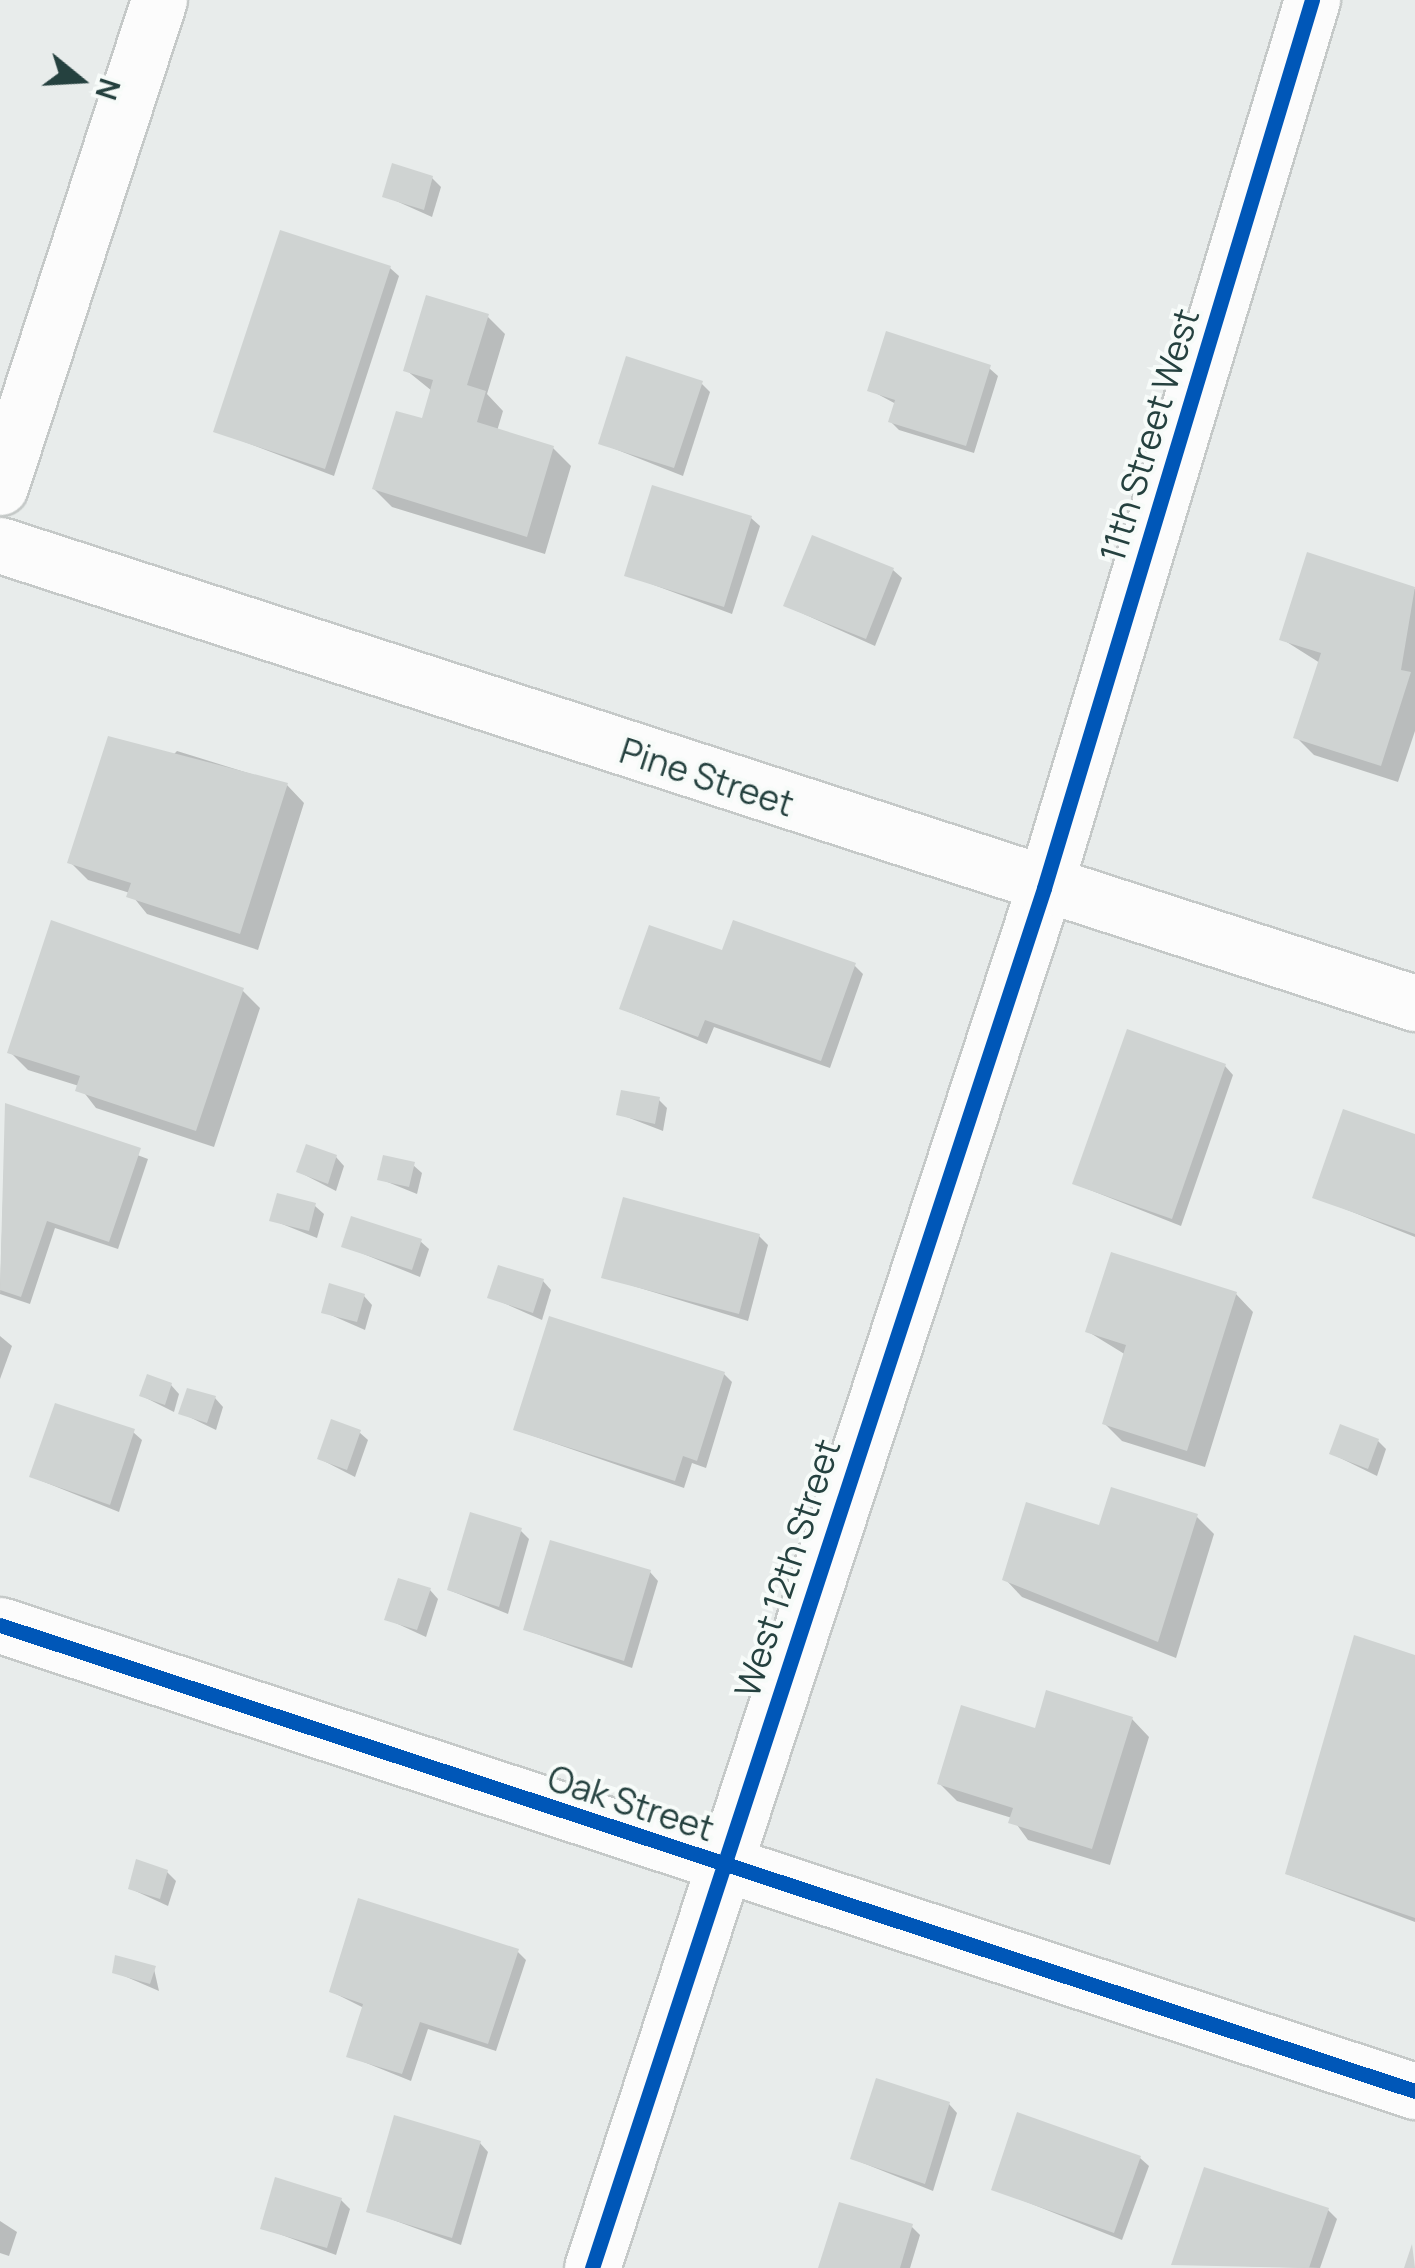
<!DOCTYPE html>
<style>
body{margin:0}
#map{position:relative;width:1415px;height:2268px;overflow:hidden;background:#e8eceb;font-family:Manrope,sans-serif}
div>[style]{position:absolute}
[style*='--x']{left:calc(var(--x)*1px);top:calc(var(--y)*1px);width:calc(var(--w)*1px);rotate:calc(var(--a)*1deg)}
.shadow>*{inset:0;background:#0003}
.building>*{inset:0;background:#cfd3d2}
.roads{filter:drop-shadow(2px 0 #c5c9c8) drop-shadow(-2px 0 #c5c9c8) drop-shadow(0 2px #c5c9c8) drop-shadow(0 -2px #c5c9c8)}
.street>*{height:55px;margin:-27.5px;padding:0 27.5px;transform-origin:27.5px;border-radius:27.5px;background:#fcfcfc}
.secondary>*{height:55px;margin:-27.5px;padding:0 27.5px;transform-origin:27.5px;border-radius:27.5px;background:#fcfcfc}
.cycleway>*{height:15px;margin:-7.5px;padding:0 7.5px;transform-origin:7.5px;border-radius:7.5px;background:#0057b8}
span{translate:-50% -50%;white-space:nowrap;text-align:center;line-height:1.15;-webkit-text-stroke:8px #f7fbf9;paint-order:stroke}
.street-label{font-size:35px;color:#25413f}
.north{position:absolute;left:30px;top:30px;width:100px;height:100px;-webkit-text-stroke:8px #f7fbf9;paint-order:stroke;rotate:108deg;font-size:28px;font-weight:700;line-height:40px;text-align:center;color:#25413f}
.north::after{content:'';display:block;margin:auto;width:35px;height:45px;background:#25413f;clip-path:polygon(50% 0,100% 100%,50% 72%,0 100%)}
</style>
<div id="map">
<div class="shadow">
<i style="clip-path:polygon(432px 178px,441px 187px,432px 217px,385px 196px)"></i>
<i style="clip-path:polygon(390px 268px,399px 276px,334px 476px,216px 431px)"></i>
<i style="clip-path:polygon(487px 316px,505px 334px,487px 394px,503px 411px,497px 431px,553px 448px,571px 466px,545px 554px,392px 507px,374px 489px,423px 421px,432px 391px,406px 370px)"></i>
<i style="clip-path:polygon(989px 368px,998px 376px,974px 453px,899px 430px,890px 421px,896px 404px,870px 390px)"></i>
<i style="clip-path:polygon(701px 383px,710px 392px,683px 476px,600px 443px)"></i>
<i style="clip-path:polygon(751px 518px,760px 526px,732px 614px,627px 575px)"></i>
<i style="clip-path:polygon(1309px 555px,1415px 589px,1415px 731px,1398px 782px,1314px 755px,1296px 737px,1320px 663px,1282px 639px)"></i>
<i style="clip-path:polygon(893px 570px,902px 578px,875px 646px,786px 606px)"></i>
<i style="clip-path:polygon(177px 751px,287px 785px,304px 803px,258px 950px,147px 914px,130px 893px,88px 880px,70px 862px)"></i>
<i style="clip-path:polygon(723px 953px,854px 965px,863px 974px,830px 1068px,714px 1027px,707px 1044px,622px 1009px)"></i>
<i style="clip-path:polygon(242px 990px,260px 1008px,214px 1147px,96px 1108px,79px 1086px,28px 1070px,10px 1052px)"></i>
<i style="clip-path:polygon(1225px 1066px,1233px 1075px,1181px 1226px,1075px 1184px)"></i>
<i style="clip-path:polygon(659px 1100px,667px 1108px,663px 1131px,619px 1114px)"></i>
<i style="clip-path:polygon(6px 1106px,148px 1159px,118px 1249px,55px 1228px,30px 1304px,0 1294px)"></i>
<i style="clip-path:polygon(1415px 1136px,1415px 1237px,1315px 1197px)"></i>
<i style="clip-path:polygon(336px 1157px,344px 1166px,336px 1191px,299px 1172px)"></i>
<i style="clip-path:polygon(413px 1165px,422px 1173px,417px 1194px,380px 1179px)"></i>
<i style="clip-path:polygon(315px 1206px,324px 1214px,317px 1238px,272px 1220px)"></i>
<i style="clip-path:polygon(759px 1236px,768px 1245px,748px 1321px,604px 1277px)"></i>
<i style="clip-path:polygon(420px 1241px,429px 1249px,420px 1277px,344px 1246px)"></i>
<i style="clip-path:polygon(543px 1281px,551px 1290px,542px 1320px,490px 1297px)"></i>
<i style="clip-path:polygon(1236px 1294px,1253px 1312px,1205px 1467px,1122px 1441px,1105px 1424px,1126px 1355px,1087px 1331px)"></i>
<i style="clip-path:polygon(364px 1296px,372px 1305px,365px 1330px,324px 1312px)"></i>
<i style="clip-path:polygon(0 1336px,12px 1346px,0 1379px)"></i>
<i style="clip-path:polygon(724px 1374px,732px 1382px,706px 1468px,692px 1463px,684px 1488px,516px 1430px)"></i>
<i style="clip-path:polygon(171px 1385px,179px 1394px,174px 1412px,142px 1396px)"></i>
<i style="clip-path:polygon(215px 1398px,223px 1407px,216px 1430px,181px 1413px)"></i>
<i style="clip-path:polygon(133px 1432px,142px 1440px,119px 1512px,32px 1477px)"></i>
<i style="clip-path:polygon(359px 1432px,368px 1440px,355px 1477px,320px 1459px)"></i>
<i style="clip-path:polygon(1378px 1441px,1386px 1449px,1377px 1476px,1332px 1454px)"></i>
<i style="clip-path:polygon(1196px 1516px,1214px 1534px,1176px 1658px,1022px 1597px,1005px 1579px,1100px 1528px)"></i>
<i style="clip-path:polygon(521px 1531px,529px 1539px,508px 1614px,449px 1590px)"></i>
<i style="clip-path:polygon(650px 1572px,658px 1581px,632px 1668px,526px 1630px)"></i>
<i style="clip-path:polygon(430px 1590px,438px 1599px,426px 1637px,387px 1619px)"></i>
<i style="clip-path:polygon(1415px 1658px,1415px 1922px,1287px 1874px)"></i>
<i style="clip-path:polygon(1132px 1719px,1149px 1737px,1110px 1865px,1028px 1840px,1012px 1818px,957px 1801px,939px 1783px,1037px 1731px)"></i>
<i style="clip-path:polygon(167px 1872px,176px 1881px,168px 1906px,131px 1889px)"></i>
<i style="clip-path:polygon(517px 1951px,526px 1960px,496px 2051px,428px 2029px,411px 2081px,349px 2056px,364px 2008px,332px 1992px)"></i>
<i style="clip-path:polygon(154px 1969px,159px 1991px,115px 1972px)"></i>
<i style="clip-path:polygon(949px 2104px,957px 2113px,933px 2191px,853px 2159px)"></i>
<i style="clip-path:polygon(480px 2143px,488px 2152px,461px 2245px,369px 2211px)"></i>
<i style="clip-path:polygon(1140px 2158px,1149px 2166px,1122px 2240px,994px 2189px)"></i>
<i style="clip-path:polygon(341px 2200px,350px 2209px,336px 2255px,263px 2228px)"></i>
<i style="clip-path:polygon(1328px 2210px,1337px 2219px,1320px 2268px,1173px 2264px)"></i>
<i style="clip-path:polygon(0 2221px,17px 2232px,9px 2256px,0 2253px)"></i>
<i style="clip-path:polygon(911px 2226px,920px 2235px,910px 2268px,821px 2268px)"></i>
</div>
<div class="building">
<i style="clip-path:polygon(392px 163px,433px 176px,424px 210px,382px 197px)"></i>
<i style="clip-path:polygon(280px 230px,391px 266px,325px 469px,213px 432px)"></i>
<i style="clip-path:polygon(426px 295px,489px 314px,467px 385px,486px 391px,477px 422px,554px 446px,527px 537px,372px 489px,396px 411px,422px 418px,433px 380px,403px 371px)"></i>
<i style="clip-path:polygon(886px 331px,991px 365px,966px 446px,888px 422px,895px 400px,867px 391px)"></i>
<i style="clip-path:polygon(626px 356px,703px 381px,674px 468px,598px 444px)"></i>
<i style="clip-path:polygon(652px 485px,752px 516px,724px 607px,624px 576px)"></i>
<i style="clip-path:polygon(812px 535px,894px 568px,866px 639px,783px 606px)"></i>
<i style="clip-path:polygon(1307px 552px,1415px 587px,1401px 670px,1411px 672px,1381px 766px,1293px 738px,1321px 653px,1279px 640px)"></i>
<i style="clip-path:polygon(108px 736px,288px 783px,240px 934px,126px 897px,131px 883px,67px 863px)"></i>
<i style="clip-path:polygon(51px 920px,244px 988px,196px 1131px,75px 1091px,80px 1076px,7px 1053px)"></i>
<i style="clip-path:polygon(733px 920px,856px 963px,821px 1061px,705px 1020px,698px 1037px,619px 1009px,649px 925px,722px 950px)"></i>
<i style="clip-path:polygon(1127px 1029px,1226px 1064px,1172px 1219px,1072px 1184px)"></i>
<i style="clip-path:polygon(621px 1090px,660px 1097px,655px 1124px,616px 1115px)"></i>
<i style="clip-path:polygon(5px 1103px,141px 1148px,109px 1242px,47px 1221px,21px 1297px,0 1290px)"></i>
<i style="clip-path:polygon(1343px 1109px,1415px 1134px,1415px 1234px,1312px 1198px)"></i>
<i style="clip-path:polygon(306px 1144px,337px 1155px,328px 1184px,296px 1172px)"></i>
<i style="clip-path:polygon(383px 1155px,415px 1162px,409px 1187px,377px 1180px)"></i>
<i style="clip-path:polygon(277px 1193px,316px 1203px,309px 1231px,269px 1221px)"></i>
<i style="clip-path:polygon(623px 1197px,760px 1234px,739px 1314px,601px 1278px)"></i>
<i style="clip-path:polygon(351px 1216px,422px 1239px,412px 1270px,341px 1247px)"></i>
<i style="clip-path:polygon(1111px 1252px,1237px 1292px,1187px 1451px,1102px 1424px,1126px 1345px,1085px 1332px)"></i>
<i style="clip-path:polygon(498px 1265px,544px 1279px,533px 1313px,487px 1298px)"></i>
<i style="clip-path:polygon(329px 1283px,365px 1294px,357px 1322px,321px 1313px)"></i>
<i style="clip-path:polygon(549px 1316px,725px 1372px,697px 1461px,683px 1456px,675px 1481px,513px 1430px)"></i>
<i style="clip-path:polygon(147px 1374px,172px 1383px,165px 1405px,139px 1396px)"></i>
<i style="clip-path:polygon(187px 1388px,216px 1396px,207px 1423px,178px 1414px)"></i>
<i style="clip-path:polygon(55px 1403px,135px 1429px,110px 1505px,29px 1477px)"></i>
<i style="clip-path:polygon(331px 1419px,361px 1430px,347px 1470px,317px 1459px)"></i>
<i style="clip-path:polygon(1340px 1424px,1379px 1439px,1368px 1469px,1329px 1454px)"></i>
<i style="clip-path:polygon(1111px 1487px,1198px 1514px,1158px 1642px,1002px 1580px,1026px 1502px,1099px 1525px)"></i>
<i style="clip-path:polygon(470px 1512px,522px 1528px,499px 1607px,447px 1590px)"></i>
<i style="clip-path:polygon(550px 1540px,651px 1570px,624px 1661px,523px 1630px)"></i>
<i style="clip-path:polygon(398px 1578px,431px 1588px,417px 1630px,384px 1620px)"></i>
<i style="clip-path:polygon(1354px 1635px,1415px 1655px,1415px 1918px,1285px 1874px)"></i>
<i style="clip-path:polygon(1046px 1690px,1133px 1717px,1092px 1849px,1008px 1823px,1013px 1808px,937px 1784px,961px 1705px,1035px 1728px)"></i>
<i style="clip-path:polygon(136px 1859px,168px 1870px,160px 1899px,128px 1889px)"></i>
<i style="clip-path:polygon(358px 1898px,519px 1949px,488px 2044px,420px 2022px,402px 2074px,346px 2057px,363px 2004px,329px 1992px)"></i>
<i style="clip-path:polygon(115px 1955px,156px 1966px,150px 1984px,112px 1973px)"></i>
<i style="clip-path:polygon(876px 2078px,950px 2102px,925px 2184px,850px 2159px)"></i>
<i style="clip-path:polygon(1017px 2112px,1141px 2156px,1114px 2233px,991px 2190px)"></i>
<i style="clip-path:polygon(394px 2115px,481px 2141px,452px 2238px,366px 2212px)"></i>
<i style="clip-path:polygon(1204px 2167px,1329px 2208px,1309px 2268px,1171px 2265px)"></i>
<i style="clip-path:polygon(275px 2177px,342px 2198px,327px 2248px,260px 2229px)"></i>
<i style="clip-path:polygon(839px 2202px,913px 2224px,900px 2268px,818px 2268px)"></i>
<i style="clip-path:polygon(1412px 2244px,1415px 2268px,1404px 2268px)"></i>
</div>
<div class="roads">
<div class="street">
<i style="--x:0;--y:487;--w:512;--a:-71.92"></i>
<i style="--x:0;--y:1625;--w:1490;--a:18.23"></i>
<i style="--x:592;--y:2268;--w:1452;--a:-71.86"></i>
<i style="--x:1044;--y:888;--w:928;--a:-73.21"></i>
</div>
<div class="secondary">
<i style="--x:0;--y:545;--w:1487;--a:17.94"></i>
</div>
</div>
<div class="cycleway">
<i style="--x:0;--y:1625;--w:1490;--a:18.23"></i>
<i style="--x:592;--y:2268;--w:1452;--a:-71.86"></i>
<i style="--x:1044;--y:888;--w:928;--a:-73.21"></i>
</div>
<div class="street-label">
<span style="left:1149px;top:435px;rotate:-73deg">11th Street West</span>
<span style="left:707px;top:777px;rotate:18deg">Pine Street</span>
<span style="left:787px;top:1568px;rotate:-72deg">West 12th Street</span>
<span style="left:631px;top:1803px;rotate:18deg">Oak Street</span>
</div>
<div class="north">N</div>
</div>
